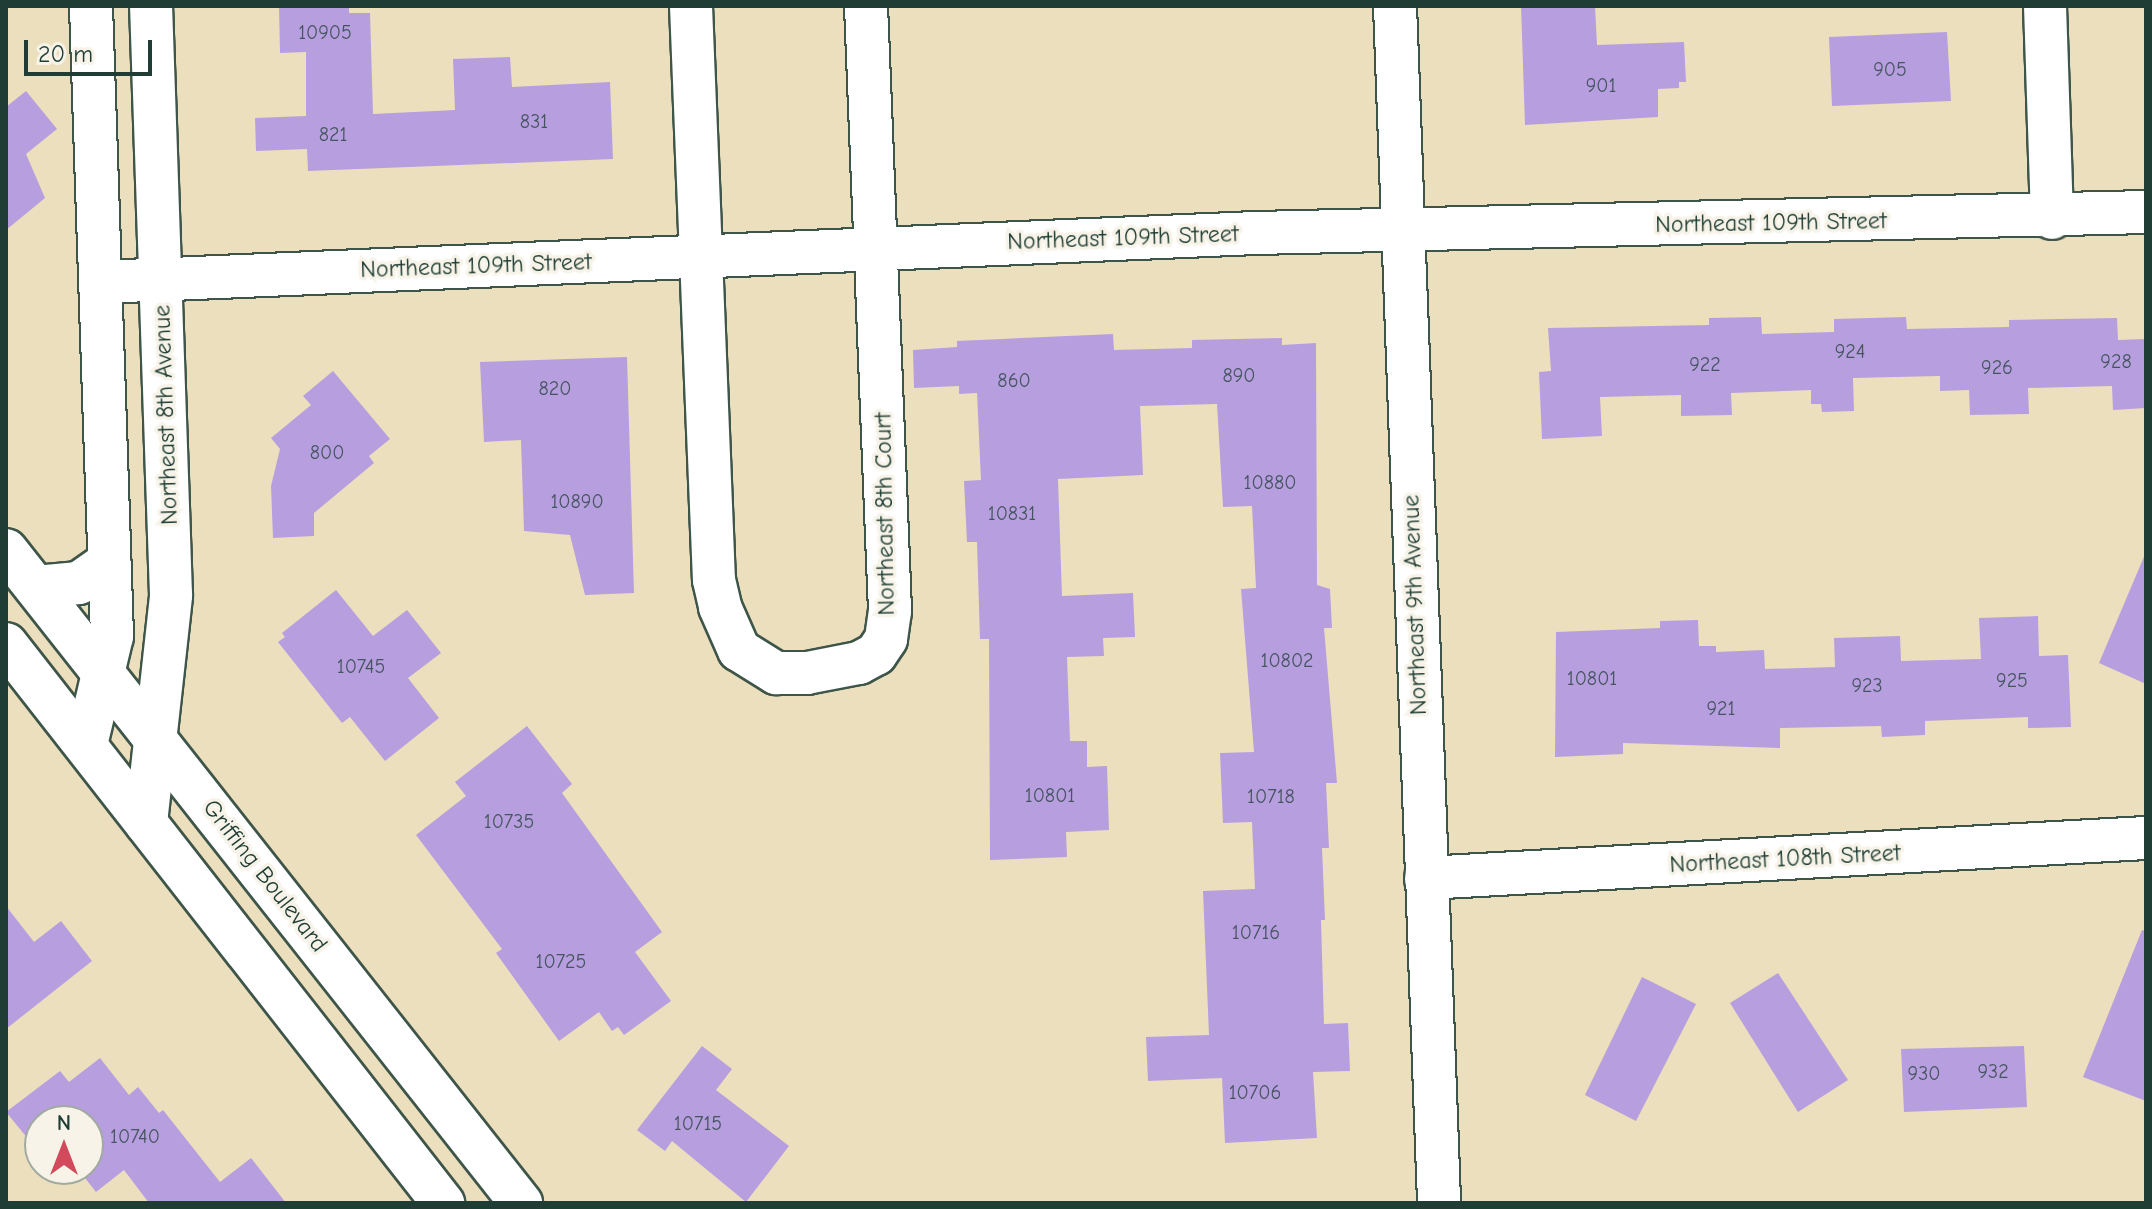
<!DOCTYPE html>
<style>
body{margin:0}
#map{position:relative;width:2152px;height:1209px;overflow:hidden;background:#ecdfbd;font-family:"Comic Neue",sans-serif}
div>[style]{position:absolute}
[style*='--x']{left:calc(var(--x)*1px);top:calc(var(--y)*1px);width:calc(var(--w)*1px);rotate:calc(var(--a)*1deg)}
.building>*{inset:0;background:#b79edf}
.roads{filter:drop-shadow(2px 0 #3e5549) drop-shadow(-2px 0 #3e5549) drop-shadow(0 2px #3e5549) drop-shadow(0 -2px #3e5549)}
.minor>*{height:42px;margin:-21px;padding:0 21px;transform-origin:21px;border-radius:21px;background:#fff}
span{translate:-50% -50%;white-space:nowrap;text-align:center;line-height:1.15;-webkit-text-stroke:7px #f7f3e8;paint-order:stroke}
.number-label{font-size:20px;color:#45555f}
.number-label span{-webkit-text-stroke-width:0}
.street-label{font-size:24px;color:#1f3d34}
.frame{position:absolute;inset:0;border:8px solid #1f3d34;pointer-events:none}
.north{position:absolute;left:24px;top:1105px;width:80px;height:80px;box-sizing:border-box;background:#f7f3e8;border:2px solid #a1aaa0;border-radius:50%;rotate:0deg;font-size:22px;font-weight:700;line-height:32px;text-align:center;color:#1f3d34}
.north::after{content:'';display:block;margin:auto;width:28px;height:36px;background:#d1495b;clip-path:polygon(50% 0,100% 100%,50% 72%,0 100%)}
.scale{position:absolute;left:24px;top:40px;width:128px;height:36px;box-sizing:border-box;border:4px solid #1f3d34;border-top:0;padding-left:10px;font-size:24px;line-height:28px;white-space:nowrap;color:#1f3d34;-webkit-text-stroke:6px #f7f3e8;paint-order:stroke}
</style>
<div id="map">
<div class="building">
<i style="clip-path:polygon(279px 6px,349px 6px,349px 13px,370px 13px,373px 114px,455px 110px,453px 59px,510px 57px,512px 87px,610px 82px,613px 159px,308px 171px,307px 149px,256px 151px,255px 118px,306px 116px,306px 52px,280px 53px)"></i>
<i style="clip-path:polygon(1521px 6px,1595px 6px,1597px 45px,1684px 42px,1686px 82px,1679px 82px,1679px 88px,1658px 89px,1658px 117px,1525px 125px)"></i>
<i style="clip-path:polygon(1947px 32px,1951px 101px,1832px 106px,1829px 37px)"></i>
<i style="clip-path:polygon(26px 91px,57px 129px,26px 154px,45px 198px,6px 230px,6px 107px)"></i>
<i style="clip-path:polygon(1761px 317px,1762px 334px,1834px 332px,1834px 319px,1906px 317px,1907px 329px,2009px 327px,2009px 320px,2117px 318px,2118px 340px,2146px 339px,2146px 408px,2113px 410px,2112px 386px,2028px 388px,2029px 414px,1970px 415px,1969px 390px,1940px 391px,1940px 376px,1853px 378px,1854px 411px,1822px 412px,1821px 404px,1811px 404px,1811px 390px,1731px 393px,1732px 415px,1681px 416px,1681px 395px,1600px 397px,1602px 436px,1542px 439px,1539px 372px,1551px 371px,1548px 328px,1709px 325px,1709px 318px)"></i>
<i style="clip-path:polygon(1113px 334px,1114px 350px,1192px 348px,1192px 340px,1282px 338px,1282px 345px,1316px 343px,1317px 585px,1330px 589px,1332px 628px,1324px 628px,1337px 783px,1326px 783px,1329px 848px,1322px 848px,1325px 920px,1321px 920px,1324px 1024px,1348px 1023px,1350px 1071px,1313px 1072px,1317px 1138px,1225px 1143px,1222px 1078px,1148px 1081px,1146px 1037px,1209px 1035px,1203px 891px,1255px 889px,1252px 822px,1223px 823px,1220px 753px,1254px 752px,1241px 589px,1256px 588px,1252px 506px,1223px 507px,1217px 404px,1140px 406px,1143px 475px,1058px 479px,1062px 596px,1133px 593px,1135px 637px,1103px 638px,1104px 656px,1067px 657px,1070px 741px,1087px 741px,1087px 767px,1107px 766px,1109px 830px,1066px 832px,1067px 857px,990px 860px,989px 639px,980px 639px,977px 542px,967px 542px,964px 481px,981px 480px,977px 393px,959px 394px,959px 386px,914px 388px,913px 350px,957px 347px,957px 341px)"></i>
<i style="clip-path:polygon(627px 357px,634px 593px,585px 595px,570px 535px,524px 531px,521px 440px,484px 442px,480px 362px)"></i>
<i style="clip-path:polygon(333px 371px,390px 439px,369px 456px,374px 463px,314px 513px,314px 536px,273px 538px,271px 486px,280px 449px,271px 438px,311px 405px,303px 396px)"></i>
<i style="clip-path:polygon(2146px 552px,2146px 684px,2099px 663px)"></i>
<i style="clip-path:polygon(336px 590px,373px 636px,407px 610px,441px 653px,408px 678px,439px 718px,385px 761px,350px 717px,342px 723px,278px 642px,285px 637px,282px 633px)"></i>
<i style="clip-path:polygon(2038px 616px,2039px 656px,2068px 655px,2071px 727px,2028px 728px,2028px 717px,1925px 721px,1925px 735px,1882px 737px,1881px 726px,1780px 728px,1780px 748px,1623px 743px,1623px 754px,1555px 757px,1556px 632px,1660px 628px,1660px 621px,1698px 620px,1699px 646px,1716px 646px,1716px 652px,1764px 650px,1765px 669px,1835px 667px,1834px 638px,1900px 636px,1901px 661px,1981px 659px,1979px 618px)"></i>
<i style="clip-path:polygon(527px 726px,572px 784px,562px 793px,662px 932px,635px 952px,671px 1001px,624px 1035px,618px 1027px,612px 1031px,599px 1012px,559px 1041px,496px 953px,502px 949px,416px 835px,466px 796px,455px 782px)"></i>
<i style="clip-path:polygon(6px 906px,34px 942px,61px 921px,92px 961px,6px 1029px)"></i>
<i style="clip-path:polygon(2142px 930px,2146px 931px,2146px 1101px,2083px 1077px)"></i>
<i style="clip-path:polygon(1778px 973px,1848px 1080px,1798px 1112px,1730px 1003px)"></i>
<i style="clip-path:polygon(1642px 977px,1696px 1004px,1636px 1121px,1585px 1095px)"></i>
<i style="clip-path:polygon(702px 1046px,732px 1069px,716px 1090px,789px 1146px,746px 1202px,672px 1141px,665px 1151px,637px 1130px)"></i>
<i style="clip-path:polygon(2024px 1046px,2027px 1107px,1904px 1112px,1901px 1049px)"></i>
<i style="clip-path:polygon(100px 1058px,129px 1095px,138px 1087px,159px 1113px,163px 1110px,220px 1182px,251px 1158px,286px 1203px,149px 1203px,124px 1170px,96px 1192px,78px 1169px,88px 1169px,88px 1121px,40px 1121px,38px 1151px,6px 1112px,60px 1071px,69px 1082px)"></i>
</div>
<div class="roads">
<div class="minor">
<i style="--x:691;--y:6;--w:574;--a:87.71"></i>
<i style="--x:714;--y:580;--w:28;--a:77"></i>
<i style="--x:720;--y:607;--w:47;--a:66.2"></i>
<i style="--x:739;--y:650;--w:44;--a:31.9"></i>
<i style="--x:776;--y:673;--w:31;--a:0"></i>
<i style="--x:807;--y:673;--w:53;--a:-10.9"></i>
<i style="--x:859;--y:663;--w:19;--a:-28"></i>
<i style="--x:876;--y:654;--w:18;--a:-56"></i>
<i style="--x:886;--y:639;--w:28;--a:-82"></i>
<i style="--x:890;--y:611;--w:605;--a:-92.27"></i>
<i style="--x:1395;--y:6;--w:1198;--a:87.89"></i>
<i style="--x:2045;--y:6;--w:212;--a:88.1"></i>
<i style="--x:101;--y:282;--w:1156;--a:-2.43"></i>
<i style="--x:1256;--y:233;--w:890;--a:-1.35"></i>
<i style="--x:6;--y:550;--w:832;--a:51.74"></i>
<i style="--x:36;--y:587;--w:43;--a:-5.3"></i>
<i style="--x:79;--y:583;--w:37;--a:-35"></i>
<i style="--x:6;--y:644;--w:710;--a:51.98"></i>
<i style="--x:86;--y:745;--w:112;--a:-76.6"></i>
<i style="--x:112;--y:636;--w:630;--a:-91.91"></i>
<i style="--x:146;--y:823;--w:229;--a:-83.7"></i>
<i style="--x:171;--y:595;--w:589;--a:-91.94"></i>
<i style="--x:1426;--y:878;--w:721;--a:-3.18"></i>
</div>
</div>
<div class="number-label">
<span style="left:325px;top:32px">10905</span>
<span style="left:1890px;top:69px">905</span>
<span style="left:1601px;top:85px">901</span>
<span style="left:534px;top:121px">831</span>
<span style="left:333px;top:134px">821</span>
<span style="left:1850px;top:351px">924</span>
<span style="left:2116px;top:361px">928</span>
<span style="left:1705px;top:364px">922</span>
<span style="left:1997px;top:367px">926</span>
<span style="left:1239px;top:375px">890</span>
<span style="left:1014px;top:380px">860</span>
<span style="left:555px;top:388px">820</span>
<span style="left:327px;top:452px">800</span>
<span style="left:1270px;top:482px">10880</span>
<span style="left:577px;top:501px">10890</span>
<span style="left:1012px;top:513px">10831</span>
<span style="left:1287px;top:660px">10802</span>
<span style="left:361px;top:666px">10745</span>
<span style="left:1592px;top:678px">10801</span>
<span style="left:2012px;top:680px">925</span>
<span style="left:1867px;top:685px">923</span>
<span style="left:1721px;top:708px">921</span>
<span style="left:1050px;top:795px">10801</span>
<span style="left:1271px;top:796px">10718</span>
<span style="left:509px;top:821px">10735</span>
<span style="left:1256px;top:932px">10716</span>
<span style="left:561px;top:961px">10725</span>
<span style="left:1993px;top:1071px">932</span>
<span style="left:1924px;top:1073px">930</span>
<span style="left:1255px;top:1092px">10706</span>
<span style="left:698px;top:1123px">10715</span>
<span style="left:135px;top:1136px">10740</span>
</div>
<div class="street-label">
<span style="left:1771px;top:223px;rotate:-1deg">Northeast 109th Street</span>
<span style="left:1123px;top:238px;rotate:-2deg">Northeast 109th Street</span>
<span style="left:476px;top:266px;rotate:-2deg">Northeast 109th Street</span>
<span style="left:166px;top:415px;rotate:-92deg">Northeast 8th Avenue</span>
<span style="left:885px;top:514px;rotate:-91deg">Northeast 8th Court</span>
<span style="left:1415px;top:605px;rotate:-92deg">Northeast 9th Avenue</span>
<span style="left:1785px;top:859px;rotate:-3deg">Northeast 108th Street</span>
<span style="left:265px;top:876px;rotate:52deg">Griffing Boulevard</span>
</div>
<div class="frame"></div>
<div class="north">N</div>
<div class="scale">20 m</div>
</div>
